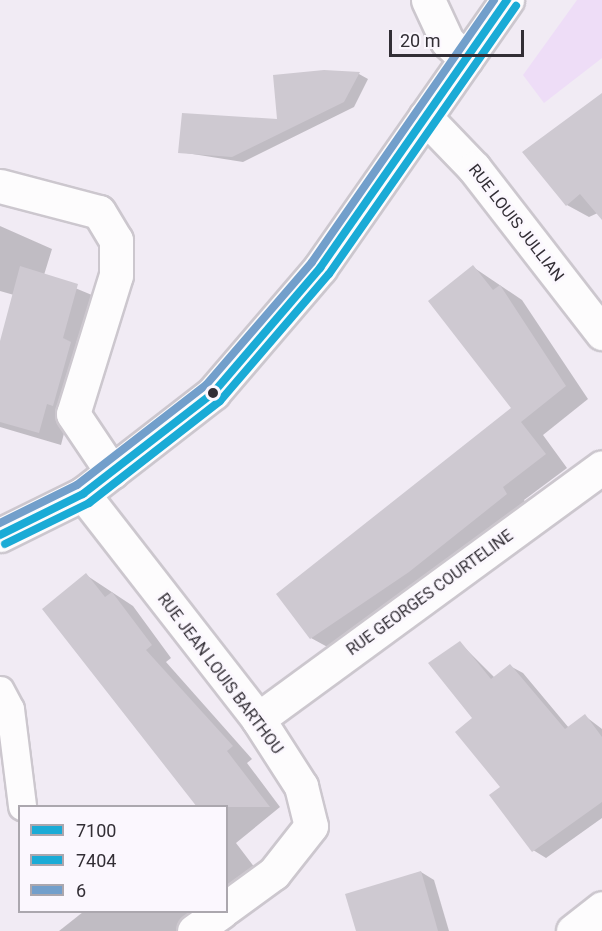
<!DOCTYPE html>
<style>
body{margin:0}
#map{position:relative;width:602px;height:931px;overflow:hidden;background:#f1ebf4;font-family:Roboto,sans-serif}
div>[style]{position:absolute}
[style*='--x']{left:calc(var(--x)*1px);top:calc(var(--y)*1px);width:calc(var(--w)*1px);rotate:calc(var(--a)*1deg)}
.green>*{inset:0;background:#eeddf7}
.shadow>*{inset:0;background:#0003}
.building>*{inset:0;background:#cec9d1}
.roads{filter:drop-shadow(2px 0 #ccc7ce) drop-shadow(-2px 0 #ccc7ce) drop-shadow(0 2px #ccc7ce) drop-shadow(0 -2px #ccc7ce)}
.lane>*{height:27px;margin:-13.5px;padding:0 13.5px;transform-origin:13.5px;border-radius:13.5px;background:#fdfcfd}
.street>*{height:33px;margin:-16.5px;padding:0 16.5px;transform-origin:16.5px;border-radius:16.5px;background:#fdfcfd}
.bus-1>*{height:8px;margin:-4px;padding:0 4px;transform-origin:4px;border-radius:4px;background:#1aabd6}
.bus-2>*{height:8px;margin:-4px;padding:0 4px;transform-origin:4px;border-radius:4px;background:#1aabd6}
.bus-3>*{height:8px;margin:-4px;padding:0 4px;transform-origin:4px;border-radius:4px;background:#729fcb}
.dots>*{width:16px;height:16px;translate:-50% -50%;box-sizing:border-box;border:3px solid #fbf7fe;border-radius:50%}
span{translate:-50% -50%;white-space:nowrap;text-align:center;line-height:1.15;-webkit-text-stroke:5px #fbf7fe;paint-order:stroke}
.street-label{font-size:16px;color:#322e35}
.legend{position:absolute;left:18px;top:805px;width:210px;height:108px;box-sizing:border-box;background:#fbf7fe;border:2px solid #aba7ae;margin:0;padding:8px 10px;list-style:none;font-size:18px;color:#322e35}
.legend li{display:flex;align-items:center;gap:12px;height:30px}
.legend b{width:30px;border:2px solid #aba7ae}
.scale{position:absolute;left:389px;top:30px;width:135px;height:27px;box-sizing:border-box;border:3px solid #322e35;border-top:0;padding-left:8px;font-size:18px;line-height:21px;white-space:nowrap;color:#322e35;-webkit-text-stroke:4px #fbf7fe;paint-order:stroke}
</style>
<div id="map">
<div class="green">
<i style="clip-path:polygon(577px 0,602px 0,602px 58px,544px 103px,523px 75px)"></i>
</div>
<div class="shadow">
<i style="clip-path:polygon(359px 74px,368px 79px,354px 107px,243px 162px,180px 152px,279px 121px,275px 76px)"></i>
<i style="clip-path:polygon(602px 95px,602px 211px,589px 217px,567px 205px,524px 152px)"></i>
<i style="clip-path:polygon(0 226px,52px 249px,44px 275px,99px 298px,61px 445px,0 427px,0 347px,14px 295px,0 291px)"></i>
<i style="clip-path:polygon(473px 267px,522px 300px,588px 399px,543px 435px,567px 468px,524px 500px,529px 508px,333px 650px,311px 638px,513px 408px)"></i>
<i style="clip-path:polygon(86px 575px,133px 606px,171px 658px,166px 662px,252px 759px,247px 763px,280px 807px,236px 843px,258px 872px,226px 906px,226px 806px)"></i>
<i style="clip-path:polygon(460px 643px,495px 678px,510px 666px,523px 673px,569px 728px,585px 716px,602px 729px,602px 818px,546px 858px,533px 850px,474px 718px)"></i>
<i style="clip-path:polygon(421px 872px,434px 880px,449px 931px,358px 931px)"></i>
<i style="clip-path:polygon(83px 912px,220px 912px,196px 931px,59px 931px)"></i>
</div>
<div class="building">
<i style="clip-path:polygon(324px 70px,360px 72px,344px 102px,232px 157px,178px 153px,182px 113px,277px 119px,273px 75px)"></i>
<i style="clip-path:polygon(602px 93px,602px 220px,580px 194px,566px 206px,522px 152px)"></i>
<i style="clip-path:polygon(473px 265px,493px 290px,500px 285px,566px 386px,521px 422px,546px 454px,503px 487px,507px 494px,409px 572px,310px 639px,276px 594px,511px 408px,428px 301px)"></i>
<i style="clip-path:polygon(20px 266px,78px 284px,63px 338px,71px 342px,53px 406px,47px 404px,39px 433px,0 422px,0 341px)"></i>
<i style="clip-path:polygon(86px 573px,105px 597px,112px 592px,152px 645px,146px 650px,233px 746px,227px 751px,270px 807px,197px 807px,42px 609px)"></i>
<i style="clip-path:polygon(460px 641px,491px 679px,510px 664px,565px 729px,585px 714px,602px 737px,602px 802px,532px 852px,489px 795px,500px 787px,455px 732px,472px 718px,428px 663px)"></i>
<i style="clip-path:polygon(421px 871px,438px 931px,356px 931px,345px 894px)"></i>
</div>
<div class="roads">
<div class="lane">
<i style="--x:0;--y:690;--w:21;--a:62"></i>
<i style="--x:10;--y:709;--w:98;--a:82.9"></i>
</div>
<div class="street">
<i style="--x:428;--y:0;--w:45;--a:65.1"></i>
<i style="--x:447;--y:41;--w:26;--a:43"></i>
<i style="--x:425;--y:117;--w:71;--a:46.1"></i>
<i style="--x:474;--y:168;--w:209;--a:52.2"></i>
<i style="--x:0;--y:186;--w:102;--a:14.7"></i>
<i style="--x:99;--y:212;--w:33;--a:59"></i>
<i style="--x:116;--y:240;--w:35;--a:90"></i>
<i style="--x:116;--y:275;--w:145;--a:107.2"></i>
<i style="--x:73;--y:414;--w:70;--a:56.1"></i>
<i style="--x:83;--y:494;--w:285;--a:52.1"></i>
<i style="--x:258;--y:719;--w:80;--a:57.3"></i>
<i style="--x:301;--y:786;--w:41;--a:76"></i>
<i style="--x:311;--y:826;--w:60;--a:128.2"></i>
<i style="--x:274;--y:873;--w:59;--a:143.9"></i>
<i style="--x:0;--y:535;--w:93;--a:-26.3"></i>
<i style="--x:83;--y:494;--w:165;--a:-37.8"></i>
<i style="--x:213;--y:393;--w:165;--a:-49.4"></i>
<i style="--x:320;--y:268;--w:327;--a:-55.1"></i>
<i style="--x:258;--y:719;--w:426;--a:-36.2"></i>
<i style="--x:194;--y:931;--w:33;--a:-35"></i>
<i style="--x:573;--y:931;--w:37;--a:-38"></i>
</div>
</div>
<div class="bus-1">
<i style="--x:0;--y:535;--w:93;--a:-26.3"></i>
<i style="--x:83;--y:494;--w:165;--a:-37.8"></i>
<i style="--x:213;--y:393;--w:165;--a:-49.4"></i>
<i style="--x:320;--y:268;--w:327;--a:-55.1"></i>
</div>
<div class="bus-2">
<i style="--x:5;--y:544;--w:93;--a:-26"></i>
<i style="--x:89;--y:503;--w:166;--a:-37.9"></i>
<i style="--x:220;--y:401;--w:167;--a:-49.4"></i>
<i style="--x:329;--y:274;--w:327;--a:-55.1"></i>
</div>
<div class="bus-3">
<i style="--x:0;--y:523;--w:86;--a:-26.3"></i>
<i style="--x:77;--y:485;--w:163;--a:-37.8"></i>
<i style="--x:206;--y:385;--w:162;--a:-49.2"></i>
<i style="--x:312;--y:262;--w:319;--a:-55.2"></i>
</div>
<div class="dots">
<i style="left:213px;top:393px;background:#322e35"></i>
</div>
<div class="street-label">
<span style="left:516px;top:223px;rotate:52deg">RUE LOUIS JULLIAN</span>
<span style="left:430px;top:593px;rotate:-36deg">RUE GEORGES COURTELINE</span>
<span style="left:220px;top:674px;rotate:53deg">RUE JEAN LOUIS BARTHOU</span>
</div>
<ul class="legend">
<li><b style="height:8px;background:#1aabd6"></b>7100</li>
<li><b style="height:8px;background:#1aabd6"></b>7404</li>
<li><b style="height:8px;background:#729fcb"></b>6</li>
</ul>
<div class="scale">20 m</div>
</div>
